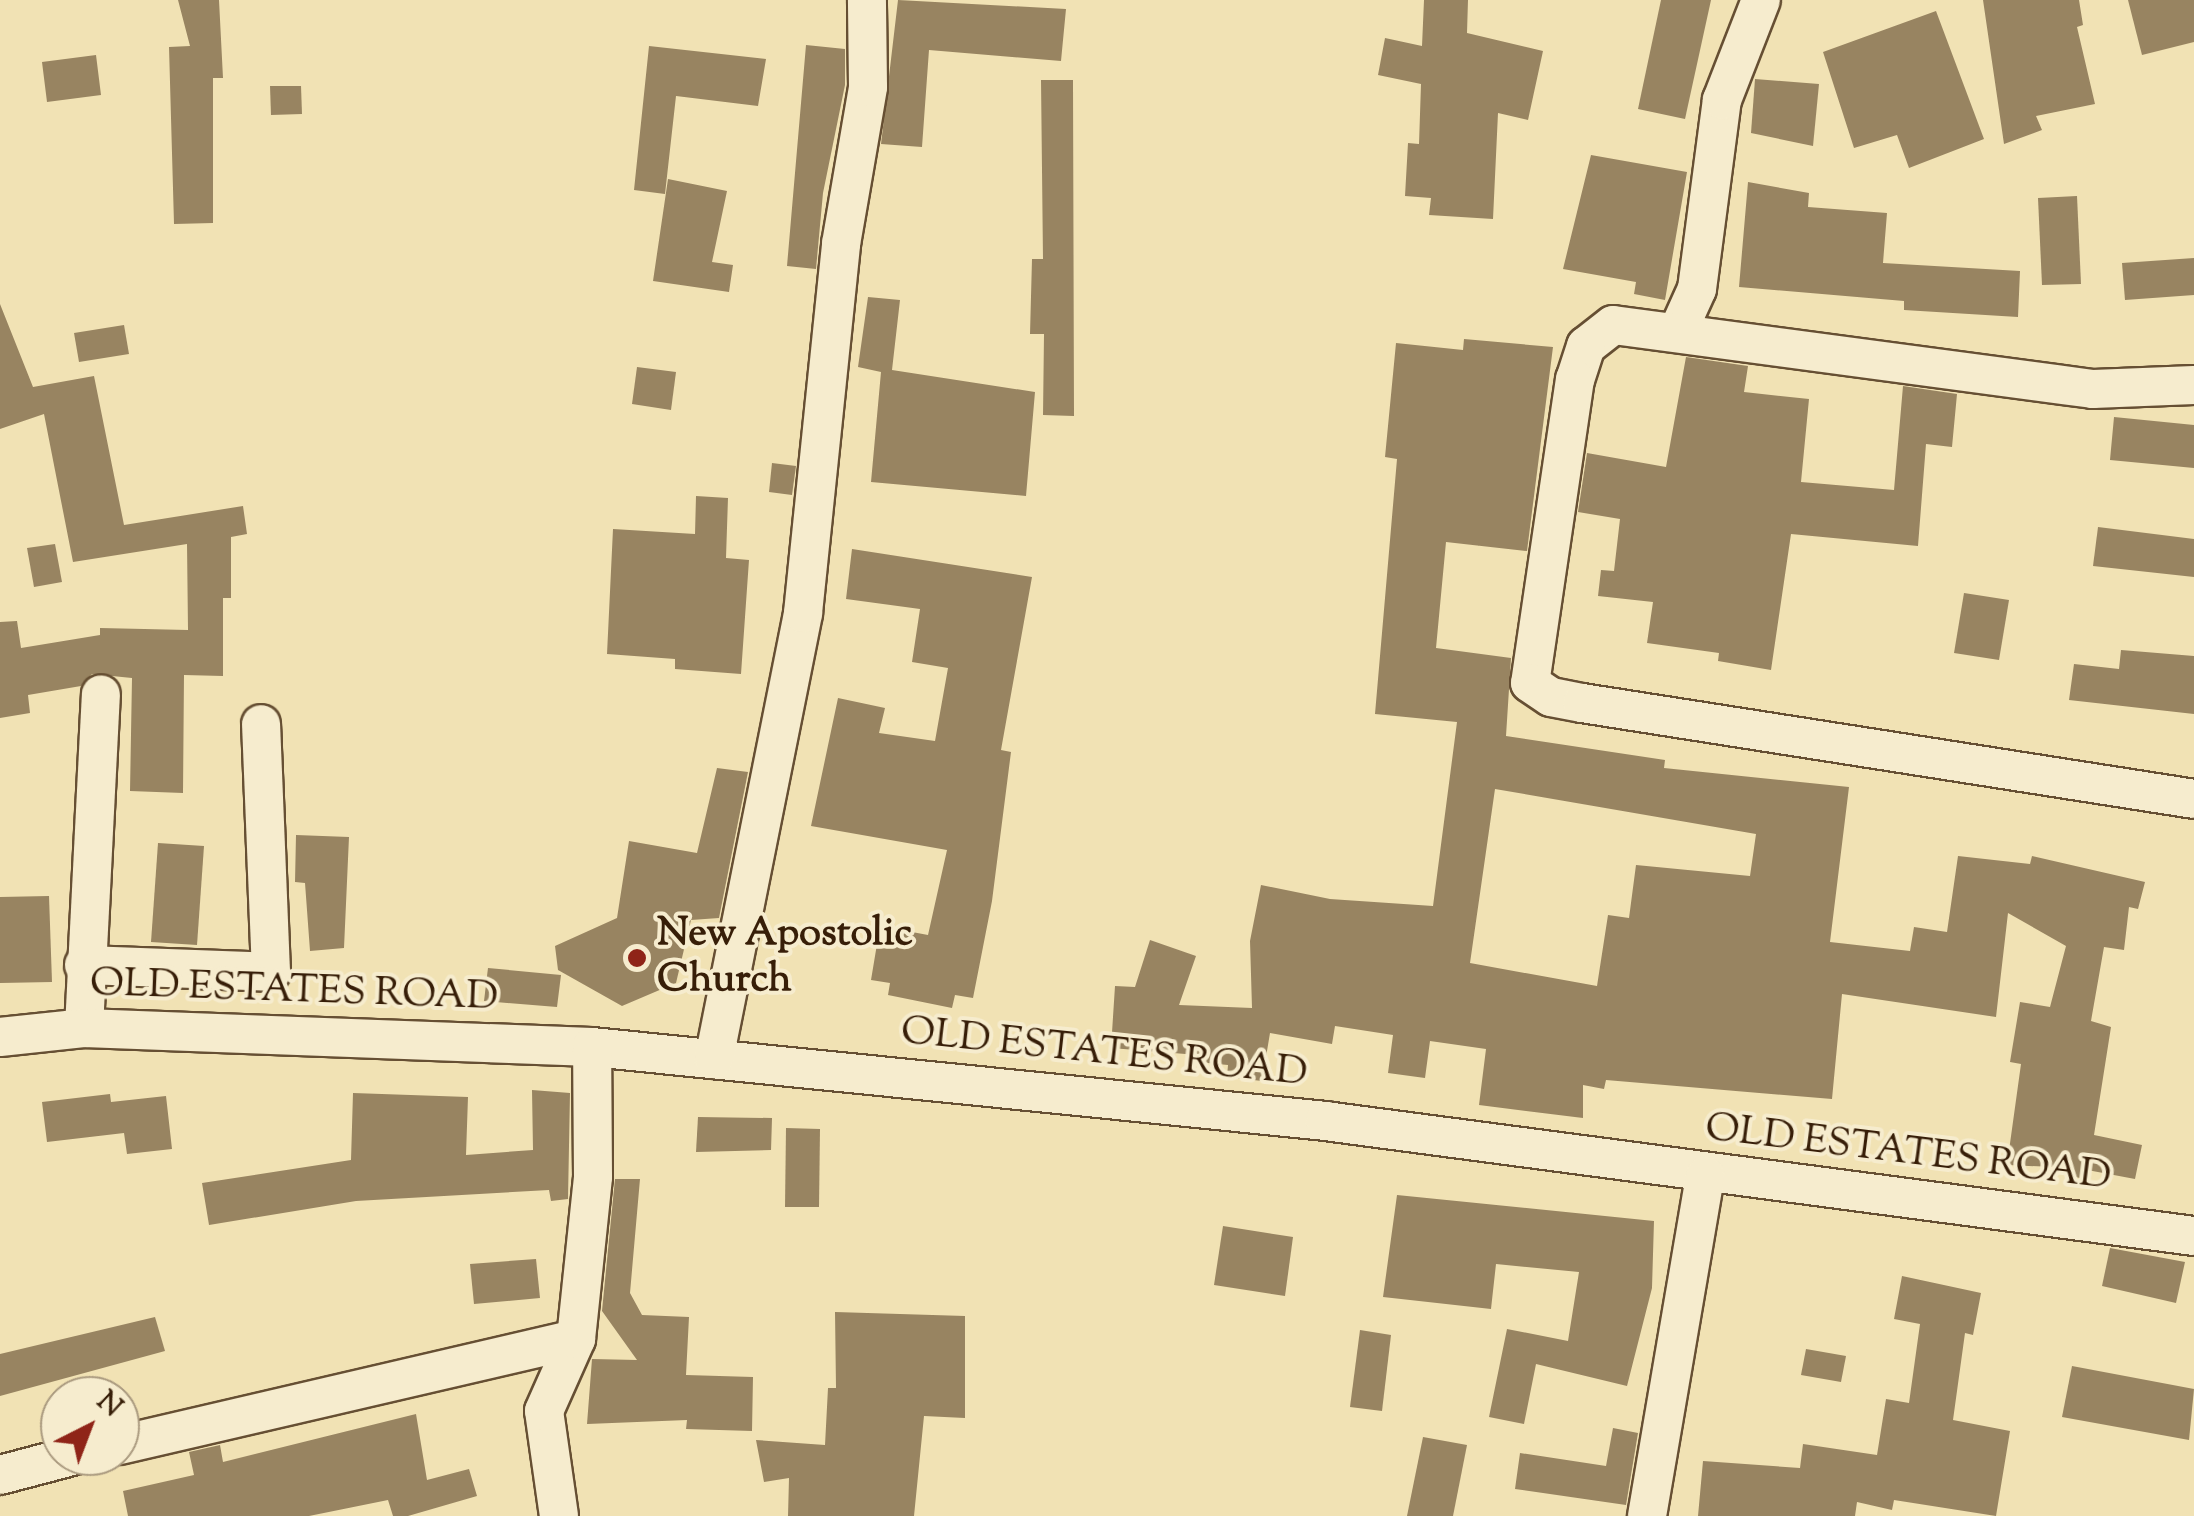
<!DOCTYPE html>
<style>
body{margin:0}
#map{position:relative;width:2194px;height:1516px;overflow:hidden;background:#f1e2b4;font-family:"Sorts Mill Goudy",serif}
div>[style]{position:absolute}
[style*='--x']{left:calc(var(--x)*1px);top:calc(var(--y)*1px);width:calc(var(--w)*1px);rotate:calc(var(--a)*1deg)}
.building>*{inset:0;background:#988461}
.roads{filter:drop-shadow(2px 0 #664f33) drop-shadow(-2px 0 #664f33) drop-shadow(0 2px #664f33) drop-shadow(0 -2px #664f33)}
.minor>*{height:38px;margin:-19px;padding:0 19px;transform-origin:19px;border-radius:19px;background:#f6ecce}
.dots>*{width:28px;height:28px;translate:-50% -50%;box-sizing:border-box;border:5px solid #f6ecce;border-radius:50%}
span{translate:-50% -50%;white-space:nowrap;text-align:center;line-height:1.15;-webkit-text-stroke:8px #f6ecce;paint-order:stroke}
.poi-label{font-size:40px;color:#371e08;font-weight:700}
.left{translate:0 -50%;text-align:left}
.street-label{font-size:40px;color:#371e08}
.north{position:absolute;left:40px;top:1376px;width:100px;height:100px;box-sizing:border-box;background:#f6ecce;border:2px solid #aa9a7f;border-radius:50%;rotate:42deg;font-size:28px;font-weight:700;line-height:40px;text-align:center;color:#371e08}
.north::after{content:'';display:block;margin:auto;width:35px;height:45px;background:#8f2418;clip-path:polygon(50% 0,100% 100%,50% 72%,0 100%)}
</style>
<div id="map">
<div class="building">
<i style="clip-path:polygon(178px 0,219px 0,223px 78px,213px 78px,213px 223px,174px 224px,169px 47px,190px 46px)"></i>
<i style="clip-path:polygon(898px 0,1066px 9px,1061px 61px,929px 50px,922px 147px,881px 144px)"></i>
<i style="clip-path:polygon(1424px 0,1468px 0,1467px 33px,1543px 51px,1528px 120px,1498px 113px,1493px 219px,1429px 215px,1431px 198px,1405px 196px,1408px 143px,1419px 144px,1421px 84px,1378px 75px,1385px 38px,1422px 46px)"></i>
<i style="clip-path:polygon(1661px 0,1711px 0,1685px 119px,1638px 109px)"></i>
<i style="clip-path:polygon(1983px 0,2079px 0,2083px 25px,2077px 27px,2095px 104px,2036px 116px,2042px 130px,2004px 144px)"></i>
<i style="clip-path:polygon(2128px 0,2194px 0,2194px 42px,2142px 55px)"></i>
<i style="clip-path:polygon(1936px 11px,1984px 139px,1909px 168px,1897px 135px,1854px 148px,1823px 52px)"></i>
<i style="clip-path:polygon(806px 45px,845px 49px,845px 85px,823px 193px,816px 269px,787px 266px)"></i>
<i style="clip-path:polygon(649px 46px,766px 59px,758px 106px,676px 96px,665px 194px,634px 190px)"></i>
<i style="clip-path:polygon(96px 55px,101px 95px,47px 102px,42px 62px)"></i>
<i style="clip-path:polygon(1755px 79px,1819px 84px,1813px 146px,1751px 133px)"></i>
<i style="clip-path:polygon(1041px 80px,1073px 80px,1074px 416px,1043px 415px,1044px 334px,1030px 334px,1032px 259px,1043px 259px)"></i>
<i style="clip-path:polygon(270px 86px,301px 86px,302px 114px,271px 115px)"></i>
<i style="clip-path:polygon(1591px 155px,1687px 172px,1665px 300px,1634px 294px,1636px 282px,1563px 269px)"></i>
<i style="clip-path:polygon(668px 179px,727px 191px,712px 262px,733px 265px,729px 292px,653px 281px)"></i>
<i style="clip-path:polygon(1748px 182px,1809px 193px,1808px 207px,1887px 213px,1883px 263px,2020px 271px,2018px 317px,1904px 310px,1904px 301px,1739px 287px)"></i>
<i style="clip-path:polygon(2077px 196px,2081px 284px,2042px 285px,2038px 198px)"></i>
<i style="clip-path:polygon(2194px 258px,2194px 295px,2125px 300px,2122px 263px)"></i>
<i style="clip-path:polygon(868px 297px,900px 300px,892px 370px,1035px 392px,1026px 496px,871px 482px,881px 372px,858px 367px)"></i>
<i style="clip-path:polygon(0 304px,33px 387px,94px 376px,124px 525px,243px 506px,247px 534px,231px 537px,231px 598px,223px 598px,223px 676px,184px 675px,183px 793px,130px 791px,132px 678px,92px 674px,81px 686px,28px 695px,30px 713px,0 718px,0 622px,17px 621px,21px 648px,100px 635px,100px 628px,188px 630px,187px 544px,73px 562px,44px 414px,0 429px)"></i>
<i style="clip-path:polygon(124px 325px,129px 354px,79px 362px,74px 333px)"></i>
<i style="clip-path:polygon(evenodd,1464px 339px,1553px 347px,1527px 551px,1446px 542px,1436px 648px,1511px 658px,1506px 736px,1665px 760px,1664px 768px,1849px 787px,1830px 942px,1910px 951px,1914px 927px,1947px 932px,1958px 856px,2030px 864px,2032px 856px,2145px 882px,2138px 909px,2129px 907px,2124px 950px,2104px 947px,2091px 1021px,2111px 1027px,2094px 1135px,2142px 1145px,2135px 1179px,2082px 1169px,2080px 1178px,2053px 1172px,2054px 1167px,2007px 1165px,2021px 1064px,2010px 1062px,2020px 1002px,2050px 1007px,2066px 946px,2008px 913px,1996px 1017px,1842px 994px,1832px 1099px,1606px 1080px,1604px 1089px,1583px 1085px,1583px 1118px,1479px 1105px,1486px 1049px,1430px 1041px,1425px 1078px,1388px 1073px,1393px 1035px,1335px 1026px,1332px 1044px,1270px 1033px,1262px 1081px,1227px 1077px,1228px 1065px,1197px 1062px,1198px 1055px,1111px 1048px,1115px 986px,1135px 987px,1150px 940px,1196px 956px,1179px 1005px,1252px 1008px,1250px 941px,1261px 885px,1330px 899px,1433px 906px,1457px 722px,1375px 714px,1397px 459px,1385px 457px,1396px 343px,1463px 350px,1464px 339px,1495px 789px,1756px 834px,1750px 876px,1636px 865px,1629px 918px,1608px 915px,1597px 986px,1470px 963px,1495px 789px)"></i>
<i style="clip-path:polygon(1686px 357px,1748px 366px,1744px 392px,1809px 399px,1801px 482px,1894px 490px,1903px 386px,1957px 394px,1952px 447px,1926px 444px,1918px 546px,1791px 534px,1771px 670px,1718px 661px,1719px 653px,1647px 643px,1653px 602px,1598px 596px,1601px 570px,1614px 571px,1620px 519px,1578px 512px,1587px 453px,1666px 467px)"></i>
<i style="clip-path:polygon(637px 367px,676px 372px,671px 410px,632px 404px)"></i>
<i style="clip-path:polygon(2114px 417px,2194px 425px,2194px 468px,2110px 460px)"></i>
<i style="clip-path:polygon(772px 463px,796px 466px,792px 495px,769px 492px)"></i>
<i style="clip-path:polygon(696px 496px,728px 498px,726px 558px,749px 560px,741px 674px,675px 669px,675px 659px,607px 654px,613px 529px,695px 534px)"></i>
<i style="clip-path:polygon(2098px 527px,2194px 539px,2194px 577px,2093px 566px)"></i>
<i style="clip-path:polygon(55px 544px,62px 582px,34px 587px,27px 548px)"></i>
<i style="clip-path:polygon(852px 549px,1032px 577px,1001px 750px,1011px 752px,992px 901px,973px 998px,955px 995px,952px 1008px,888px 995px,890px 983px,871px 980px,880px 926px,928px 935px,947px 850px,811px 826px,838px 698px,885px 708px,879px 733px,935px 741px,948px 668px,912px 662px,920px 609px,846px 599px)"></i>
<i style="clip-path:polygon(1964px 593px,2009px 600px,1999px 660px,1954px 653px)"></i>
<i style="clip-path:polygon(2121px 650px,2194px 656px,2194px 714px,2069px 700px,2074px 664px,2119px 669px)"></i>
<i style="clip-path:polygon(717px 768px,748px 772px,719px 918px,691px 920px,676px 983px,622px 1006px,558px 970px,555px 946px,617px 918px,629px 841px,697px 853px)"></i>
<i style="clip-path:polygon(296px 835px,349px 837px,344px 948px,310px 951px,305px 883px,295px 882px)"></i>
<i style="clip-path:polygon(158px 843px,204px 846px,197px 945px,151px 942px)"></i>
<i style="clip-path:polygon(49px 896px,52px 982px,0 983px,0 897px)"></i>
<i style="clip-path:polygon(488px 968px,561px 975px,557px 1007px,484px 1001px)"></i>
<i style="clip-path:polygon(532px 1090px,570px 1093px,568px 1199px,551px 1201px,549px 1190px,356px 1201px,209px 1225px,202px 1183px,351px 1160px,353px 1093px,468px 1097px,466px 1155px,533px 1150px)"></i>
<i style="clip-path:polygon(110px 1094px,111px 1102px,166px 1096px,172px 1149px,127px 1154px,124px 1133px,47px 1142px,42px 1102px)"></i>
<i style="clip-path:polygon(698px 1117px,772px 1118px,771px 1150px,696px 1152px)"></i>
<i style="clip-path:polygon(786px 1128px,820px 1129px,819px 1207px,785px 1207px)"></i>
<i style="clip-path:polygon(615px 1179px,640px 1179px,630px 1293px,642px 1315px,689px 1317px,686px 1375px,753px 1377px,752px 1431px,686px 1429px,687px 1420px,587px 1424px,592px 1359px,637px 1360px,602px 1311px)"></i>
<i style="clip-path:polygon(1397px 1195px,1654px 1221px,1652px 1288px,1627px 1386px,1536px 1364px,1524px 1424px,1489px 1417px,1507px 1329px,1568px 1341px,1579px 1272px,1496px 1264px,1491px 1309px,1383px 1297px)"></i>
<i style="clip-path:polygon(1223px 1226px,1293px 1237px,1285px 1296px,1214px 1285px)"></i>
<i style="clip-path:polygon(2110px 1248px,2185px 1262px,2176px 1303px,2102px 1286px)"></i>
<i style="clip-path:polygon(536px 1259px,540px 1298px,474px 1304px,470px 1264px)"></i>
<i style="clip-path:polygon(1902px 1276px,1981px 1293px,1973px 1335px,1965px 1333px,1953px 1420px,2010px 1431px,1996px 1516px,1894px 1500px,1892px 1510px,1857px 1502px,1855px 1516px,1698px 1516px,1703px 1461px,1800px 1468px,1803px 1444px,1877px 1455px,1886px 1399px,1909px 1403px,1920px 1324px,1894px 1319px)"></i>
<i style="clip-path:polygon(835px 1312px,965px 1316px,965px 1418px,924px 1416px,914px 1516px,788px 1516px,789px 1478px,764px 1482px,756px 1440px,825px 1445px,828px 1388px,836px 1388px)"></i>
<i style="clip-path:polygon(155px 1317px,165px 1351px,0 1396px,0 1354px)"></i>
<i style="clip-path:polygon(1360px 1330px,1391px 1335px,1382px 1411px,1350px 1407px)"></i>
<i style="clip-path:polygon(1806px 1349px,1846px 1356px,1841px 1382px,1801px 1375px)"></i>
<i style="clip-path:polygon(2072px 1366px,2194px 1389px,2189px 1440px,2062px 1417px)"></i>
<i style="clip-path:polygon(416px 1414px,427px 1480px,469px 1469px,477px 1496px,408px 1516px,393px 1516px,388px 1500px,309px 1516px,128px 1516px,123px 1491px,194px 1475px,189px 1452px,220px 1445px,223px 1462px)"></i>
<i style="clip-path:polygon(1613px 1428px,1638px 1433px,1626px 1505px,1515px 1489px,1520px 1453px,1606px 1466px)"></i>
<i style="clip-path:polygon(1423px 1437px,1467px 1445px,1453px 1516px,1407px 1516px)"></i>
</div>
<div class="roads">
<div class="minor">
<i style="--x:1678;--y:331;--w:46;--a:-65.7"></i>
<i style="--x:1697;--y:289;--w:191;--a:-82.5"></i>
<i style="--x:1722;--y:100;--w:107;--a:-68.7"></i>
<i style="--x:2194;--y:385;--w:101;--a:177.7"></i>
<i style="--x:2093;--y:389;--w:484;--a:-172.4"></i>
<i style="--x:1613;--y:325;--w:34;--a:142"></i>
<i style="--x:1586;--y:346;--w:35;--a:108"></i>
<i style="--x:1575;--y:379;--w:307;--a:98.4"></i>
<i style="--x:1530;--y:683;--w:25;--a:34"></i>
<i style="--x:1551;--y:697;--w:32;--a:11"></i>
<i style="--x:1582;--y:703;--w:619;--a:8.91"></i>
<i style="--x:84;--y:965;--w:187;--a:2.1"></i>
<i style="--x:271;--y:972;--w:248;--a:-92.3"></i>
<i style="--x:84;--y:1028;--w:334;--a:-87.1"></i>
<i style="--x:0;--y:1037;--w:84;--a:-6.1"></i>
<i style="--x:84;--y:1028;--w:508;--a:2.14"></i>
<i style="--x:592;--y:1047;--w:737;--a:5.76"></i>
<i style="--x:1325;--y:1121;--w:877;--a:7.54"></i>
<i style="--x:714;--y:1059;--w:455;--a:-78.7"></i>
<i style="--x:803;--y:613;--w:371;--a:-84.1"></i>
<i style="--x:841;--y:244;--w:159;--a:-80.2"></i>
<i style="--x:868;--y:87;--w:87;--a:-90.7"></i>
<i style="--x:120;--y:1445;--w:468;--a:-13.1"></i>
<i style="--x:0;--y:1475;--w:74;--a:-14.8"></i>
<i style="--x:559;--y:1516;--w:106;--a:-98.1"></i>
<i style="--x:544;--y:1411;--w:79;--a:-66"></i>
<i style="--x:576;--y:1339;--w:163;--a:-84"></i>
<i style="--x:593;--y:1177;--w:130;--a:-90.4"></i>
<i style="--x:1647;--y:1516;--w:345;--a:-80.3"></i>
</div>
</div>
<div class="dots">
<i style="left:637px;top:958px;background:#8f2418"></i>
</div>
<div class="poi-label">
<span class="left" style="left:657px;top:958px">New Apostolic<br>Church</span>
</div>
<div class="street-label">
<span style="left:294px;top:992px;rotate:2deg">OLD ESTATES ROAD</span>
<span style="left:1104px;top:1054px;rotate:6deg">OLD ESTATES ROAD</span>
<span style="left:1908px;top:1154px;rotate:7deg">OLD ESTATES ROAD</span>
</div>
<div class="north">N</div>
</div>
